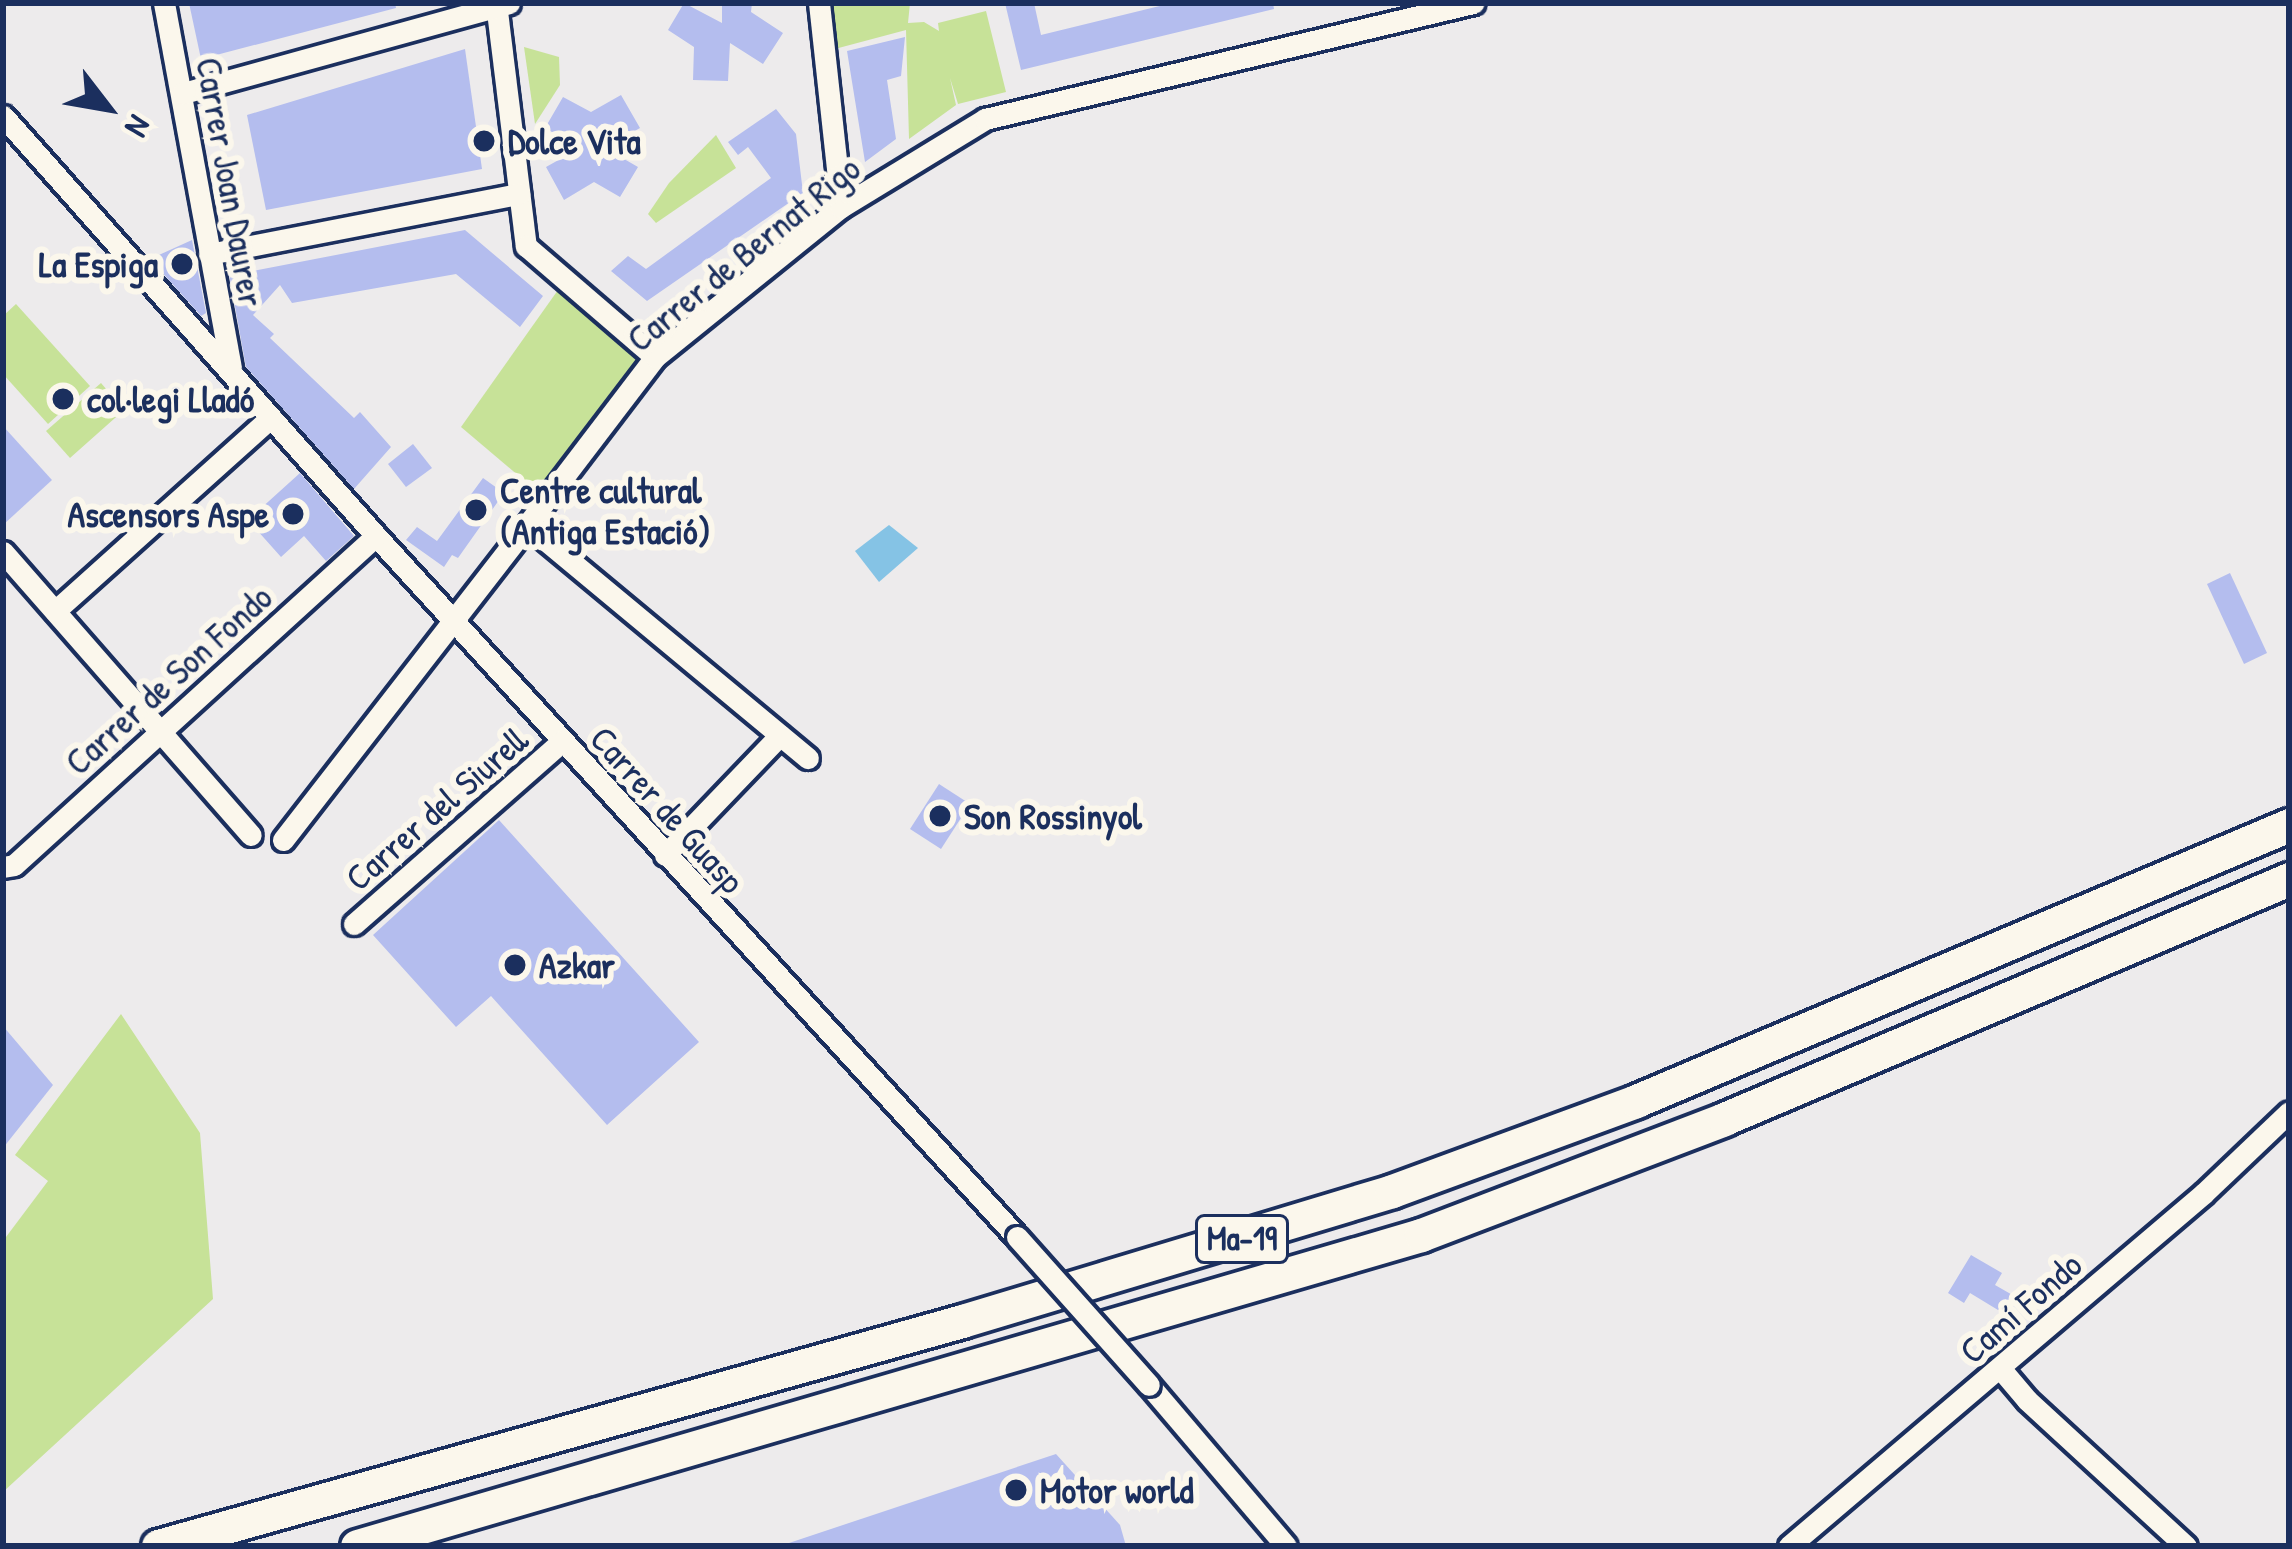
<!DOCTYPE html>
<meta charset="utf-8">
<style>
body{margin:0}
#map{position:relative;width:2292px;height:1549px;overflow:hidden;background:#edebec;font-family:"Patrick Hand",sans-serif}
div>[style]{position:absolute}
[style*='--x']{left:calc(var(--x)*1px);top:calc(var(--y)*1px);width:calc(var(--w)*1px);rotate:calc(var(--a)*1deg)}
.green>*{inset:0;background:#c7e298}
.water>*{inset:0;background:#85c3e5}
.building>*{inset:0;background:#b4bdee}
.roads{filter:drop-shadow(3px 0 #1b2f5e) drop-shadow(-3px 0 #1b2f5e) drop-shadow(0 3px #1b2f5e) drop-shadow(0 -3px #1b2f5e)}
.minor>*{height:21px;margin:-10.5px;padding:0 10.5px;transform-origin:10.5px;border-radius:10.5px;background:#fbf7ec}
.highway>*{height:33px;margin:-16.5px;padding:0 16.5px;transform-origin:16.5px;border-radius:16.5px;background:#fbf7ec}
.bridges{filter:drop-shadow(3px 0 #1b2f5e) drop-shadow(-3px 0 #1b2f5e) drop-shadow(0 3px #1b2f5e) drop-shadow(0 -3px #1b2f5e)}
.minor-bridge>*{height:21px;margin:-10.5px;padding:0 10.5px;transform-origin:10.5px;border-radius:10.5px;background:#fbf7ec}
.dots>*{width:33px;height:33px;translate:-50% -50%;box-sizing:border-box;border:6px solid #fbf7ec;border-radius:50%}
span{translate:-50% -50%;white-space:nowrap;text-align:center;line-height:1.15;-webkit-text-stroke:12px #fbf7ec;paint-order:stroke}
.shield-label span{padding:3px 9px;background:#fbf7ec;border:3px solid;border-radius:9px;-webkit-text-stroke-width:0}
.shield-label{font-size:33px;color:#1b2f5e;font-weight:700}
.poi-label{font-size:36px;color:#1b2f5e;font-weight:700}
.left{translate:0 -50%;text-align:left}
.right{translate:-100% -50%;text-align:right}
.street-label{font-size:36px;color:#1b2f5e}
.frame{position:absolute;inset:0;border:6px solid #1b2f5e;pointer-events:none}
.north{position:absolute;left:48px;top:48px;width:120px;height:120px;-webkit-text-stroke:9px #fbf7ec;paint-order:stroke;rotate:121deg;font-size:33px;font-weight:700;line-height:48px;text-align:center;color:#1b2f5e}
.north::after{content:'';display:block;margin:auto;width:42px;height:54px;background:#1b2f5e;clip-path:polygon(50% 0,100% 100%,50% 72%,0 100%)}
</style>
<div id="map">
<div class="green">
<i style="clip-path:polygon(827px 3px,910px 3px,908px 23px,924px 22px,939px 31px,938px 23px,986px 11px,1006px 92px,958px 104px,950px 78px,956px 105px,909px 139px,906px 30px,831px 50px)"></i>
<i style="clip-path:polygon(524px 47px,559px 57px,560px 85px,535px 124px)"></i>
<i style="clip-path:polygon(716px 135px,736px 168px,656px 223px,648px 214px,669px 183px)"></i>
<i style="clip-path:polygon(558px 290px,636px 358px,634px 368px,539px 493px,461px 427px)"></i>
<i style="clip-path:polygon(16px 304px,90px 386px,48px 424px,3px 374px,3px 316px)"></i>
<i style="clip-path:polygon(101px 383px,124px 410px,70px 458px,46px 431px)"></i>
<i style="clip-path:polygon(121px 1014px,200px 1133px,213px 1299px,3px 1492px,3px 1241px,48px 1181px,15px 1155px)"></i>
</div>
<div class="water">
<i style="clip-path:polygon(889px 525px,918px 548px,879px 582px,855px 551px)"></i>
</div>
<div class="building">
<i style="clip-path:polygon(189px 3px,395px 3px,396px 8px,201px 59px)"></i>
<i style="clip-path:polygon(684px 3px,722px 23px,722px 3px,752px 3px,751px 12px,783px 33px,763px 64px,730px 43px,728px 81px,693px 80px,694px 47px,668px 30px)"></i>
<i style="clip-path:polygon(1005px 3px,1034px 3px,1041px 35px,1172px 3px,1273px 3px,1274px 9px,1021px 70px)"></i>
<i style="clip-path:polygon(905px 37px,901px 76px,887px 80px,896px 139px,865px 162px,847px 51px)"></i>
<i style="clip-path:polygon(465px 49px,482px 169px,266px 210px,247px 115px)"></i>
<i style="clip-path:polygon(621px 95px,640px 128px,605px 148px,638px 167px,620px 197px,594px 182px,564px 200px,546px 167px,580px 148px,545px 128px,563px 97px,591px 112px)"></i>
<i style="clip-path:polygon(776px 109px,796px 134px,803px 193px,647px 301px,611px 271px,628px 256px,646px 269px,771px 178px,748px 147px,738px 155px,728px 142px)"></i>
<i style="clip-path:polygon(465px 230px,543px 296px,520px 327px,456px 274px,292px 303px,280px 285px,253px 315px,274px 334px,270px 338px,354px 418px,360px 412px,391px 447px,354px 489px,246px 367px,228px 268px,243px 266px,248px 272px)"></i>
<i style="clip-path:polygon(192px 240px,206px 313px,201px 316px,150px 259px)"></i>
<i style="clip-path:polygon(3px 426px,52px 480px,3px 525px)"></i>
<i style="clip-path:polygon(413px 444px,432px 468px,406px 487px,388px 464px)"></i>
<i style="clip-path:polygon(300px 473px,354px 536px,326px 561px,304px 536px,281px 557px,248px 520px)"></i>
<i style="clip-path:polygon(483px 478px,504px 493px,458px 558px,452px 555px,444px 567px,406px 540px,417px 527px,437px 541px)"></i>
<i style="clip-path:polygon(2230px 573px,2267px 653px,2244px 664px,2207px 584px)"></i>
<i style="clip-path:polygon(939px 784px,970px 804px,941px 849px,910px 829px)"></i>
<i style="clip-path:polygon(499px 820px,699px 1042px,607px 1125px,491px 996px,456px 1027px,373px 935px)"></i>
<i style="clip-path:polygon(3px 1026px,53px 1085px,3px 1148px)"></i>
<i style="clip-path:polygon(1971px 1255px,2002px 1273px,1995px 1285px,2016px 1297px,1998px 1310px,1970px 1293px,1964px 1303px,1948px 1293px)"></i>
<i style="clip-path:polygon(1056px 1454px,1120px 1525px,1126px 1546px,780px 1546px)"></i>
</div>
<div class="roads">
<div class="minor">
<i style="--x:164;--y:3;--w:371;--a:79.6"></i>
<i style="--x:496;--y:3;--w:245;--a:83"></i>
<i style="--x:526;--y:246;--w:170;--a:40.7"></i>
<i style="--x:819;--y:3;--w:205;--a:83.8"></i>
<i style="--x:183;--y:93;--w:338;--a:-15.4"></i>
<i style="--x:3;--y:116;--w:562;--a:48.39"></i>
<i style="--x:376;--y:536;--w:950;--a:47.56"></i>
<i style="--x:209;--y:254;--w:316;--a:-11"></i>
<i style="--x:527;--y:525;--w:211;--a:-52.7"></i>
<i style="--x:655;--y:357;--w:239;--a:-38.9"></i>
<i style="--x:841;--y:207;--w:169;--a:-31.4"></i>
<i style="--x:985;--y:119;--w:502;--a:-13.37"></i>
<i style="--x:3;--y:552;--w:376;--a:48.8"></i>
<i style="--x:55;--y:611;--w:290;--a:-41.9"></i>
<i style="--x:283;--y:840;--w:398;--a:-52.2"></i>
<i style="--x:527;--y:525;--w:365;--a:39.7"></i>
<i style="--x:665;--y:855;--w:166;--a:-46.2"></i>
<i style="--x:3;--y:867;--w:11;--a:-10"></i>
<i style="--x:14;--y:865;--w:489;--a:-42.3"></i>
<i style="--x:354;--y:924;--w:277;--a:-41.3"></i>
<i style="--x:2000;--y:1368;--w:42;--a:49.8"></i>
<i style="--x:2027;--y:1400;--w:216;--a:42.6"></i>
<i style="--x:1149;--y:1385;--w:211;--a:49.6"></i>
<i style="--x:1789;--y:1546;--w:545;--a:-40.38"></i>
<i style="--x:2204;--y:1193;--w:117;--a:-43.6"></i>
</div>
<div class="highway">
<i style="--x:158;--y:1546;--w:835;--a:-15.63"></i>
<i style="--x:962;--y:1321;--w:449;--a:-16.8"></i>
<i style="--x:1392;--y:1191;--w:260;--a:-20.2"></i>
<i style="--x:1636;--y:1101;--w:709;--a:-22.91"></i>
<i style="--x:357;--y:1546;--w:1109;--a:-16.29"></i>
<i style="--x:1421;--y:1235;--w:324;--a:-20.9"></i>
<i style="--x:1724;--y:1119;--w:614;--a:-23.01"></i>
</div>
</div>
<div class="bridges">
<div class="minor-bridge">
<i style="--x:1017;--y:1237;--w:198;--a:48.3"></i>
</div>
</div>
<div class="dots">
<i style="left:484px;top:141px;background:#1b2f5e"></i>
<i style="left:182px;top:264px;background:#1b2f5e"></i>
<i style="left:63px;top:399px;background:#1b2f5e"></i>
<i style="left:476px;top:510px;background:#1b2f5e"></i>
<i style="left:293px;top:514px;background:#1b2f5e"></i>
<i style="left:940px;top:816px;background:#1b2f5e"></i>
<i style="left:515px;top:965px;background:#1b2f5e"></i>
<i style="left:1016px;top:1490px;background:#1b2f5e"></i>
</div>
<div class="shield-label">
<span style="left:1242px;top:1239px">Ma-19</span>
</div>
<div class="poi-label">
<span class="left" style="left:508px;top:141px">Dolce Vita</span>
<span class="right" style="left:158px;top:264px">La Espiga</span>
<span class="left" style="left:87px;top:399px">col·legi Lladó</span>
<span class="left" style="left:500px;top:510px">Centre cultural<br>(Antiga Estació)</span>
<span class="right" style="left:269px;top:514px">Ascensors Aspe</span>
<span class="left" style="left:964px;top:816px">Son Rossinyol</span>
<span class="left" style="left:539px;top:965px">Azkar</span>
<span class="left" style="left:1040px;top:1490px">Motor world</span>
</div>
<div class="street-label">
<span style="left:231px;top:182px;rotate:80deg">Carrer Joan Daurer</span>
<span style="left:743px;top:253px;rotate:-39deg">Carrer de Bernat Rigo</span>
<span style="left:168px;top:679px;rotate:-42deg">Carrer de Son Fondo</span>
<span style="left:436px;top:808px;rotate:-41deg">Carrer del Siurell</span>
<span style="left:668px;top:809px;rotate:48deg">Carrer de Guasp</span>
<span style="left:2020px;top:1307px;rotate:-41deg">Camí Fondo</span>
</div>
<div class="frame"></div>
<div class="north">N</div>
</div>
